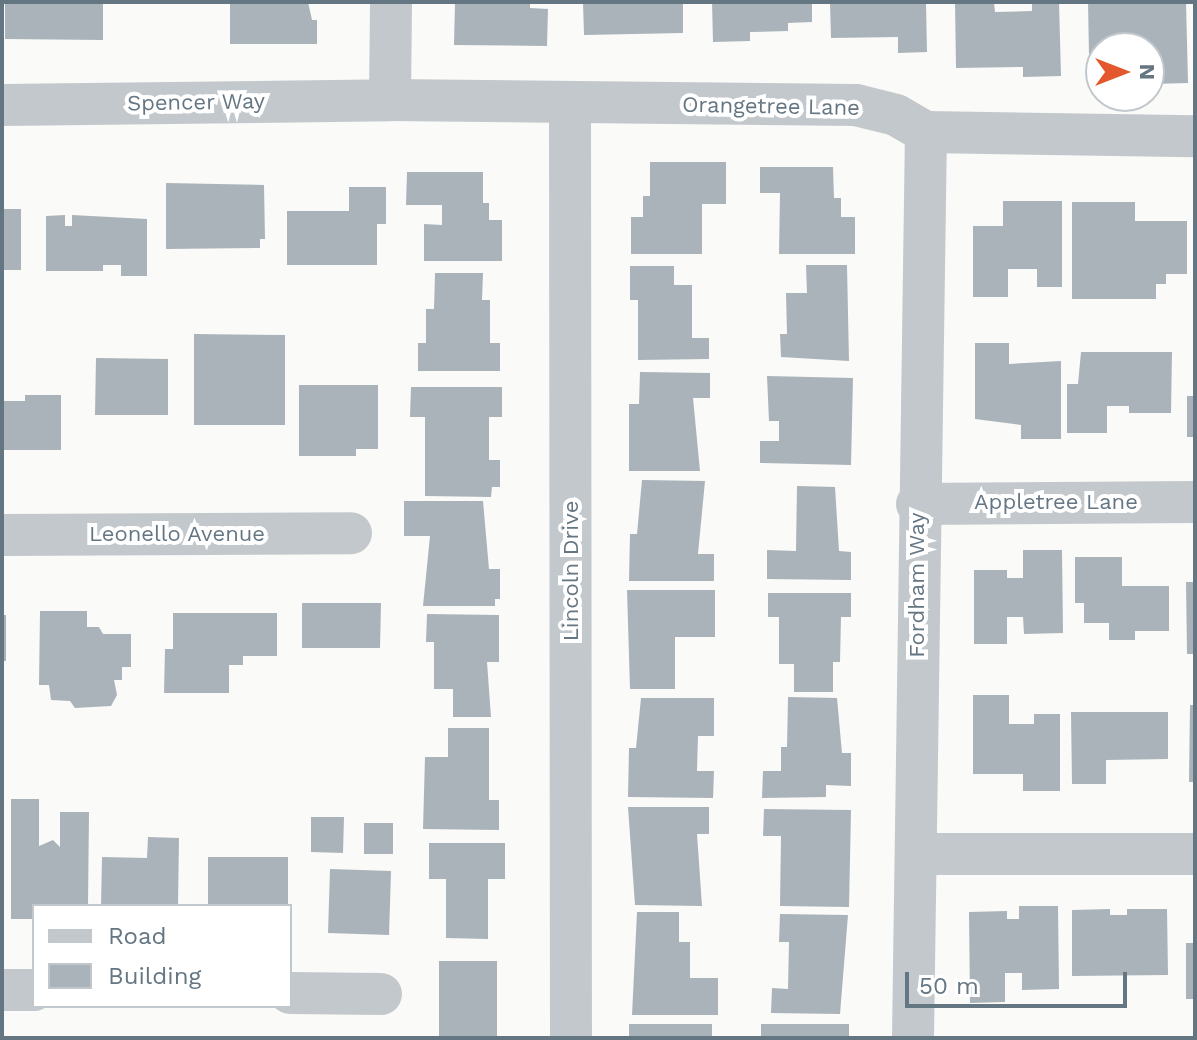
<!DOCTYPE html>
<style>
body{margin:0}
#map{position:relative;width:1197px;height:1040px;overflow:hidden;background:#fafaf8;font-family:"Work Sans",sans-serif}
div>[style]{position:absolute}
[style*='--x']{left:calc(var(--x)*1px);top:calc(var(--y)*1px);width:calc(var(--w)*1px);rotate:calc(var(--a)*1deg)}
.building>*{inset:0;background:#aab3b9}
.minor>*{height:42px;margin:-21px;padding:0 21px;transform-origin:21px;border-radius:21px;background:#c3c8cc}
span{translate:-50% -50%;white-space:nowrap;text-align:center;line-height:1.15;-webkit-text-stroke:8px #fff;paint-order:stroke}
.street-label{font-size:22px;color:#657683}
.frame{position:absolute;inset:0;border:4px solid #657683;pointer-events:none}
.legend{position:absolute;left:32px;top:904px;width:260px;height:104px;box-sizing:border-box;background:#fff;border:2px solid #c1c8cd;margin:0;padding:10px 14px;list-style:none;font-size:24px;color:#657683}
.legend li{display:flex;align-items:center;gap:16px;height:40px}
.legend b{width:40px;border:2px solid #c1c8cd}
.north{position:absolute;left:1085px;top:32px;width:80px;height:80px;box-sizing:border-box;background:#fff;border:2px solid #c1c8cd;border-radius:50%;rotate:90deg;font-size:22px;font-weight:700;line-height:32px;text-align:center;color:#657683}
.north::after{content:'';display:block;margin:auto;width:28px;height:36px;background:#e4572e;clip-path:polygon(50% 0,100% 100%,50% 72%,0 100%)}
.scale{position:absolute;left:905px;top:972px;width:222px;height:36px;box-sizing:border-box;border:4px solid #657683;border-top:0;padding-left:10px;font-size:24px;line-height:28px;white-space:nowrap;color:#657683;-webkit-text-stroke:6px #fff;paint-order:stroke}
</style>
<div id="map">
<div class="building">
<i style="clip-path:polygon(5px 2px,103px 2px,103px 40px,5px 39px)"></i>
<i style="clip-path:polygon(230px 2px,308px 2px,312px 20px,317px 20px,317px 44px,230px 44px)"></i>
<i style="clip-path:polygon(455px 2px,530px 2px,530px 8px,548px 9px,547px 46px,454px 45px)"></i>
<i style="clip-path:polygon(583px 2px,683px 2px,683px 33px,584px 35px)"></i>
<i style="clip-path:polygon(712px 2px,812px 2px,812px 22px,788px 23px,788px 31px,750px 32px,750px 41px,713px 42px)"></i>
<i style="clip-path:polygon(830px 2px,926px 2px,927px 52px,898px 53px,898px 37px,831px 38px)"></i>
<i style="clip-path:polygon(955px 2px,994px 2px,995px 12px,1032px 11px,1032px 2px,1059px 2px,1061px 76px,1023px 77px,1023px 67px,956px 68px)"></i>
<i style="clip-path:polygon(1088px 2px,1186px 2px,1188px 83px,1152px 84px,1149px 48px,1101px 48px,1101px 55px,1089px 55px)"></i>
<i style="clip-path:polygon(650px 162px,726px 162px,726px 204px,702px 204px,702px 254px,631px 254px,631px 217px,643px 217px,643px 196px,650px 196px)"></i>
<i style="clip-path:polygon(760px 167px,833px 167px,834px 198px,841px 198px,841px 217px,855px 217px,855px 254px,779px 254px,780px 193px,760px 193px)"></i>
<i style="clip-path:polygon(407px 172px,483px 172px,483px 203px,489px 203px,489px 220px,502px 220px,502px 261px,424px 261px,424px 224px,442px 225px,442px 205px,406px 205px)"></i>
<i style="clip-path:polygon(166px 183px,264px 185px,265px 239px,260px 239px,260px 248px,166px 249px)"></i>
<i style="clip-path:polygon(349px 187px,386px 187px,386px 224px,377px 224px,377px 265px,287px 265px,287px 211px,349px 211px)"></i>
<i style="clip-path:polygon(1003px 201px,1062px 201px,1062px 287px,1037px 287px,1037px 269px,1008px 269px,1008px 297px,973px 297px,973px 226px,1003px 226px)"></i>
<i style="clip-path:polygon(1072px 202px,1135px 202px,1135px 221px,1187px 221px,1187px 274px,1166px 274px,1166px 284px,1156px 284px,1156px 299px,1072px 299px)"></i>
<i style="clip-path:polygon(2px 209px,21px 209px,21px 270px,2px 270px)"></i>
<i style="clip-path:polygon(65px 215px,65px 226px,72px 226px,72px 215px,147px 219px,147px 276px,121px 276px,121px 265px,103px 265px,103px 271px,46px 271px,46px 216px)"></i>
<i style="clip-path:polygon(806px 265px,847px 265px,849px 361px,781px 357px,780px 334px,787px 334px,786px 293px,807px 293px)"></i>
<i style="clip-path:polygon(630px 266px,674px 266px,674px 285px,692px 285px,692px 338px,709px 338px,709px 359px,638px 360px,638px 300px,630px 300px)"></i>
<i style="clip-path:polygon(435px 273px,483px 273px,482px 300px,490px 300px,490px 343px,500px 343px,500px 371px,418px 371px,418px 343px,426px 343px,426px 309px,434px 309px)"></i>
<i style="clip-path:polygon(194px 334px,285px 335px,285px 425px,194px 425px)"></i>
<i style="clip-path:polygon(975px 343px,1009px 343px,1009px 364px,1061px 361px,1061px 439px,1021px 439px,1021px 425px,975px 419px)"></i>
<i style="clip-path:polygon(1081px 352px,1172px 352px,1171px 413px,1129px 413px,1129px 406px,1107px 406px,1107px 433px,1067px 433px,1067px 384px,1078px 384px)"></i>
<i style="clip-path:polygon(96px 358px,168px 359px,168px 415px,95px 415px)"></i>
<i style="clip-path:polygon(640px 372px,710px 373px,710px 398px,693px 398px,700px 471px,629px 471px,629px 404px,639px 404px)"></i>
<i style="clip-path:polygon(767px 376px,853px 378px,851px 465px,760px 463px,760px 441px,779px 441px,779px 421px,769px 421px)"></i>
<i style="clip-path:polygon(299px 385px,378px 385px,378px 449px,356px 449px,356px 456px,299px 456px)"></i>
<i style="clip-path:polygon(411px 387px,502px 387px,502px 417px,489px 417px,489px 460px,500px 460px,500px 487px,492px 487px,491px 497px,425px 496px,425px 417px,410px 417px)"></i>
<i style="clip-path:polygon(25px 395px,61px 395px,61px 450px,2px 450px,2px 401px,25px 401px)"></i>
<i style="clip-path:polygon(1187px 396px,1195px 396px,1195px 437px,1187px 437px)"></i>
<i style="clip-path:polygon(642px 480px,705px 481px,698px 554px,714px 554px,714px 581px,629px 581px,630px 534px,637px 534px)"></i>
<i style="clip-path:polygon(797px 486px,835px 487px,839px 551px,851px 552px,851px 580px,767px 579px,767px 550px,796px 551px)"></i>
<i style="clip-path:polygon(404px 501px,483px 501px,489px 569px,500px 569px,500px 599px,495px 599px,495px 606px,423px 606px,430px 536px,404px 536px)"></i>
<i style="clip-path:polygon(1023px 550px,1062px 550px,1063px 633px,1024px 634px,1023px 617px,1007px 617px,1007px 644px,974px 644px,974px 570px,1007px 570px,1007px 578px,1023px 578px)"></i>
<i style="clip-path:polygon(1075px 557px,1122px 557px,1122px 586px,1169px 586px,1169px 631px,1135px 631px,1135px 640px,1109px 640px,1109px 623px,1084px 623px,1084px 603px,1075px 603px)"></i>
<i style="clip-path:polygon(1186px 582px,1195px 582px,1195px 654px,1187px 654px)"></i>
<i style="clip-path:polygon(627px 590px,715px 590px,715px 637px,675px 637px,675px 689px,630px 689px)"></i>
<i style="clip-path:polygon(768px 593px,851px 593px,851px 617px,841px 617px,840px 662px,833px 662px,833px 692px,794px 692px,794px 664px,779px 664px,779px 617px,768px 617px)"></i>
<i style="clip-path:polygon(302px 603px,381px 603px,380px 648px,302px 648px)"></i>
<i style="clip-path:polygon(40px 611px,87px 611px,87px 627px,99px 627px,103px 634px,131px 634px,131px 667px,122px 667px,122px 680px,114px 680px,117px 695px,111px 706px,75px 708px,70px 701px,51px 700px,49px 685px,39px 685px)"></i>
<i style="clip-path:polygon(173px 613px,277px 613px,277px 656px,243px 656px,243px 665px,229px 665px,229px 693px,164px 693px,165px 649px,173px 649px)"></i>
<i style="clip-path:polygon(427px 614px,499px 615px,499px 662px,487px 662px,491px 717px,453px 717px,453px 689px,434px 689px,434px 642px,426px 642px)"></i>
<i style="clip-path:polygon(2px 615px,6px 615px,6px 661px,2px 661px)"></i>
<i style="clip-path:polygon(973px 695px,1009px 695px,1009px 724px,1034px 724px,1034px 714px,1060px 714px,1060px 791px,1023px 791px,1023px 774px,973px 774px)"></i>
<i style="clip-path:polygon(788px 697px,837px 698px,842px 753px,851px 753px,851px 786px,826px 785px,826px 797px,762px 798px,763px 771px,781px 771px,781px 747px,787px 747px)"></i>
<i style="clip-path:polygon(641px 698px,714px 698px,714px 736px,698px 736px,697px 771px,714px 771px,713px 798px,628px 797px,629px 748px,636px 748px)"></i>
<i style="clip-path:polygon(1190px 705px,1195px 705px,1195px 782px,1189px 782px)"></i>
<i style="clip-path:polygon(1071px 712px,1168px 712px,1168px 759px,1106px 760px,1106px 784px,1072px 784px)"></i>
<i style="clip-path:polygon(448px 728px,489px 728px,489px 800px,499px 800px,499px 830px,423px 829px,425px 757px,448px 757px)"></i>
<i style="clip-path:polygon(11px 799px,39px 799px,39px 846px,53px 840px,60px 847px,60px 812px,89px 812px,88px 906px,34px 906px,34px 919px,11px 919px)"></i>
<i style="clip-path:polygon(628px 807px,709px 807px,709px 834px,697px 834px,702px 906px,635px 905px)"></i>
<i style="clip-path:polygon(764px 809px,851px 810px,849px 907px,780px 906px,781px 836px,763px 836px)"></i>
<i style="clip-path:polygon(311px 817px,344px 817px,343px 853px,311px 852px)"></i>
<i style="clip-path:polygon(364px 823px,393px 823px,393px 854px,364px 854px)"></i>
<i style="clip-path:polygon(148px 837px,179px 838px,178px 906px,101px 906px,102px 857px,147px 858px)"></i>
<i style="clip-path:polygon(429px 843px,505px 843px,505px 879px,488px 879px,488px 939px,446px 938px,446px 879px,429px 879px)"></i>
<i style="clip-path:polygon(208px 857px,288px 857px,288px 906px,208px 906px)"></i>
<i style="clip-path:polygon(330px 869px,391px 871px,389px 935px,328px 933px)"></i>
<i style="clip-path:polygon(1019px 906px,1058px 906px,1059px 989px,1022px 990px,1022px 973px,1005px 973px,1005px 1002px,970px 1003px,969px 912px,1007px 911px,1007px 919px,1019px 919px)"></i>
<i style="clip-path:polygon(1110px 909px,1110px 915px,1127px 915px,1127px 909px,1167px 909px,1168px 975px,1072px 976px,1072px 910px)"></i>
<i style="clip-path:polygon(637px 912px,679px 912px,679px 942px,690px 942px,690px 978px,718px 978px,718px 1015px,632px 1015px)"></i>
<i style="clip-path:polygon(780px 914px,848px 915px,840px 1014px,771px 1013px,772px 988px,788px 989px,789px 942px,779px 942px)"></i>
<i style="clip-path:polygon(1186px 943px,1195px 943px,1195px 999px,1186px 999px)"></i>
<i style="clip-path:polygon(439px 961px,497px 961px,497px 1038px,439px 1038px)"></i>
<i style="clip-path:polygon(629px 1024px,712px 1024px,712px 1038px,629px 1038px)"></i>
<i style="clip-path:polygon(761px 1024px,849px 1024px,849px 1038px,761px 1038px)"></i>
</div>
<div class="minor">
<i style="--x:390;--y:100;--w:98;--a:-89.4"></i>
<i style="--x:570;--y:104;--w:934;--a:89.94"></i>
<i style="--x:2;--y:105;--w:388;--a:-0.7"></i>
<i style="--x:390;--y:100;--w:466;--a:0.6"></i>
<i style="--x:856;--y:105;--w:41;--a:14"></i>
<i style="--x:896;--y:115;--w:34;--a:30"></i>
<i style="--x:926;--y:132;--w:269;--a:0.9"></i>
<i style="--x:917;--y:504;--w:278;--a:-0.4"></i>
<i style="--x:2;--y:535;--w:349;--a:-0.3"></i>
<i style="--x:918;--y:854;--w:277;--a:0"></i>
<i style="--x:2;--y:990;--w:32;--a:0"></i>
<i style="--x:290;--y:993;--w:91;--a:0.6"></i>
<i style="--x:913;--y:1038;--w:906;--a:-89.18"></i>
</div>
<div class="street-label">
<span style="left:196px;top:102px;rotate:-1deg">Spencer Way</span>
<span style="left:771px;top:106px;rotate:1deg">Orangetree Lane</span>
<span style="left:1056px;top:502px">Appletree Lane</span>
<span style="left:177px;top:534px">Leonello Avenue</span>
<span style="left:571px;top:571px;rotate:-90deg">Lincoln Drive</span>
<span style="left:917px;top:585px;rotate:-90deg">Fordham Way</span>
</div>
<div class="frame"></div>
<ul class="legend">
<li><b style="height:10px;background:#c3c8cc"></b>Road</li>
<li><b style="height:22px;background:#aab3b9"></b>Building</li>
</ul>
<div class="north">N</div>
<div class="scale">50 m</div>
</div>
